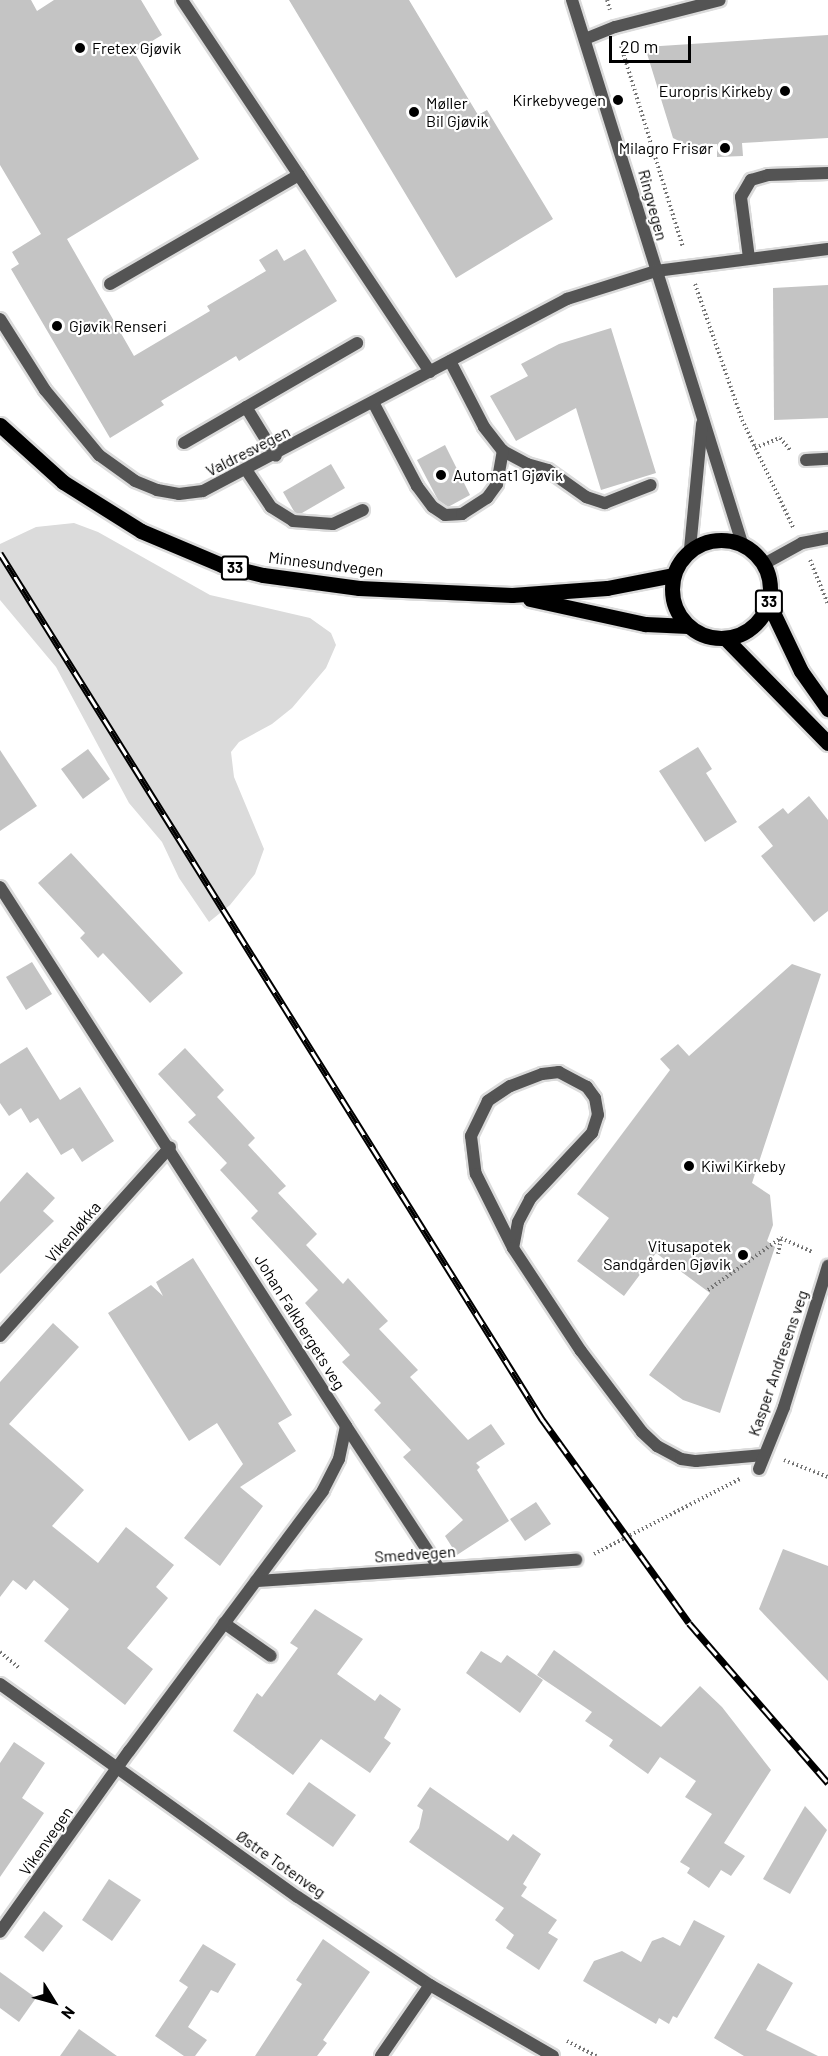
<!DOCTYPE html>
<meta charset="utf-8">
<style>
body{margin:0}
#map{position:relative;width:828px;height:2056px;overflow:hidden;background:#fff;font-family:Barlow,sans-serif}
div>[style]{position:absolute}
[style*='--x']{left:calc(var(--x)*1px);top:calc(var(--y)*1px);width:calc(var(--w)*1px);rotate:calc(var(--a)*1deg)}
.green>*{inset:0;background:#dbdbdb}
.building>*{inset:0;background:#c4c4c4}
.path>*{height:4px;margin-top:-2px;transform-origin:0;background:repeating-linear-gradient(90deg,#767676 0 1.5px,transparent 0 4.5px)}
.roads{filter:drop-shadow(2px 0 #dbdbdb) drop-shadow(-2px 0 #dbdbdb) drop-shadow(0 2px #dbdbdb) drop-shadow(0 -2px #dbdbdb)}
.service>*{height:12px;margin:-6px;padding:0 6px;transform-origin:6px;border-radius:6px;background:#545454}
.minor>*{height:12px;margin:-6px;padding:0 6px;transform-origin:6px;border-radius:6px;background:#545454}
.primary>*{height:15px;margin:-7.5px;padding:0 7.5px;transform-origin:7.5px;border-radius:7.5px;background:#000}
.primary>.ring{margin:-7.5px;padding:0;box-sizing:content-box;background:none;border:15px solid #000;border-radius:50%}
.rail>*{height:7px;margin-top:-3.5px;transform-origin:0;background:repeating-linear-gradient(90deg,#fff 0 14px,#000 0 28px);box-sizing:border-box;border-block:2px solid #000}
.dots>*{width:16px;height:16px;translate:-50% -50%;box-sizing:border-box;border:3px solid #fff;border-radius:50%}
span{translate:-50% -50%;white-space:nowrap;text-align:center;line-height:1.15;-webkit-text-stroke:4.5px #fff;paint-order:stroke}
.shield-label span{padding:2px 4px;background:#fff;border:2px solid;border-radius:4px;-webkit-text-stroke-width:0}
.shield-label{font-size:15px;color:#000;font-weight:700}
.poi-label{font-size:16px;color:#000}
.left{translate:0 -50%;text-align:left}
.right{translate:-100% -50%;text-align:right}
.street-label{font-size:16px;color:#000}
.north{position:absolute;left:24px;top:1972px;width:60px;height:60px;-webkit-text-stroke:4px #fff;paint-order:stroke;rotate:127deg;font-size:16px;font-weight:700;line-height:24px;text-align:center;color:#000}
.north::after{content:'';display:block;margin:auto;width:21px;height:27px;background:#000;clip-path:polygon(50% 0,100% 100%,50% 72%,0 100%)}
.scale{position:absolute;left:609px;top:36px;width:82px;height:27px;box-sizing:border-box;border:3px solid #000;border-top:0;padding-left:8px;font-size:18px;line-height:21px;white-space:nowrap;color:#000;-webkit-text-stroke:4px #fff;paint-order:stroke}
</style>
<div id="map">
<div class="green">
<i style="clip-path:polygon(74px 523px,98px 532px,210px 595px,310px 618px,331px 633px,336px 645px,326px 668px,292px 708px,272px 724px,239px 742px,231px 752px,234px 777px,264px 849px,255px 874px,230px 905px,209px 922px,179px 878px,162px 842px,129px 803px,56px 667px,0 600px,0 544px,36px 527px)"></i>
</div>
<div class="building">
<i style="clip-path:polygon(0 0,31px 0,37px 11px,54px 0,141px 0,162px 35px,134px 52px,199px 159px,67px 239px,134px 356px,210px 311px,207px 306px,266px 271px,259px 260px,277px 249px,284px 261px,305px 249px,337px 301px,239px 361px,236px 356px,161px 401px,164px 405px,110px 438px,11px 269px,19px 264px,12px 252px,41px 234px,0 165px)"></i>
<i style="clip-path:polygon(289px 0,409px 0,478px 115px,487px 110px,553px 219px,456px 278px)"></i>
<i style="clip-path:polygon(828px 35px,828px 138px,742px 143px,743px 156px,717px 157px,717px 144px,689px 146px,673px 138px,645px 47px)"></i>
<i style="clip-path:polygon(828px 285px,828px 418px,774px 420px,773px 288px)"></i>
<i style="clip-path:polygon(611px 328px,656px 473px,601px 490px,576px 408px,516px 441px,490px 396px,528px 376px,521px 364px,559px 344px)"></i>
<i style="clip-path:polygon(445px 445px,470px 495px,448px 507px,438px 500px,417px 460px)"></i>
<i style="clip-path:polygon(331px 464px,345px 488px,302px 513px,295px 513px,283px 492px)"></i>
<i style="clip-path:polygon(698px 747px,712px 769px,706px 773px,737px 822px,705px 842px,659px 771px)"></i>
<i style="clip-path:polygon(88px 749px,110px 779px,83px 799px,61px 769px)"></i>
<i style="clip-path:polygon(0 750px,37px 806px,0 831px)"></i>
<i style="clip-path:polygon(809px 796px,828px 820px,828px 911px,814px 922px,761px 856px,773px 846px,758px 827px,783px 808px,788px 814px)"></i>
<i style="clip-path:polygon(71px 853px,183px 973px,150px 1003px,103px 953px,98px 958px,80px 938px,85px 933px,38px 883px)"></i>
<i style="clip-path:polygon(32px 962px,52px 994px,26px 1010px,6px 977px)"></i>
<i style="clip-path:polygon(792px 964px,821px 974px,752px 1183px,770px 1195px,773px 1225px,767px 1241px,775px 1247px,720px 1413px,683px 1400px,649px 1375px,710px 1293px,656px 1253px,624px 1296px,577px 1261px,609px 1218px,577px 1194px,670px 1070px,660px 1059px,678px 1044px,689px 1056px)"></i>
<i style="clip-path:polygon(27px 1047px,60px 1100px,80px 1087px,114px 1141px,82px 1162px,73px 1148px,61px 1155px,38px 1118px,30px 1123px,21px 1108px,9px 1116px,0 1103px,0 1064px)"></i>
<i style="clip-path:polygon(185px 1048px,224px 1090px,217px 1097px,255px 1138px,248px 1145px,286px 1186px,278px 1193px,317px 1234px,306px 1245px,343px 1284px,348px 1278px,388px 1321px,379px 1329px,418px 1370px,410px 1377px,468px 1440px,491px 1424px,505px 1444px,476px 1463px,480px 1467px,477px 1470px,509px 1521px,457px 1555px,445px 1536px,463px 1520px,403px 1457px,411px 1450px,374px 1410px,381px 1403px,342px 1362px,350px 1355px,305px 1303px,318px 1290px,251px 1218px,258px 1211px,220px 1170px,227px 1163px,188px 1122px,196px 1115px,158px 1074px)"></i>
<i style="clip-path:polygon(27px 1172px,55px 1198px,43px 1211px,54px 1221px,0 1274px,0 1202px)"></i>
<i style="clip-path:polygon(193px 1258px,292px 1415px,278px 1423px,296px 1451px,240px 1487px,263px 1506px,220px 1566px,184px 1538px,243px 1464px,217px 1423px,189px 1441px,108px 1313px,151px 1285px,163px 1296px,156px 1282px)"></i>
<i style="clip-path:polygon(53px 1323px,79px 1347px,9px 1424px,84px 1490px,52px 1526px,98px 1563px,126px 1527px,174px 1565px,156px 1587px,168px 1598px,127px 1648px,153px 1669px,125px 1705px,44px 1641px,69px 1609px,34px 1580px,26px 1590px,13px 1580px,0 1597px,0 1382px)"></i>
<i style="clip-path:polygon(536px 1502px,551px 1524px,525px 1541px,510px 1519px)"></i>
<i style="clip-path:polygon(783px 1549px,828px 1566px,828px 1681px,759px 1609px)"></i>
<i style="clip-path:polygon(315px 1609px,363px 1639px,337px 1674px,375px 1701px,380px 1694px,401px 1709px,384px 1738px,391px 1743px,370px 1773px,321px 1739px,293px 1775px,233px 1731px,257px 1693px,262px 1697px,298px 1648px,290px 1643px)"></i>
<i style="clip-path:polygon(554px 1650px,661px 1727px,700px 1686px,722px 1707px,771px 1770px,724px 1843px,745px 1856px,731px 1876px,721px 1870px,709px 1888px,687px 1873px,690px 1868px,680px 1862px,712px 1814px,685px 1797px,696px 1781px,660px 1757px,648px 1774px,609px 1746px,613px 1740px,585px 1721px,592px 1712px,537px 1675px)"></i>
<i style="clip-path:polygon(481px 1651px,501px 1663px,507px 1655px,543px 1680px,520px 1713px,466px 1673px)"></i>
<i style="clip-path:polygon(14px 1742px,45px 1763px,22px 1798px,44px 1813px,0 1877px,0 1763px)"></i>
<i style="clip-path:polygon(309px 1782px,356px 1815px,333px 1847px,286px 1814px)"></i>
<i style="clip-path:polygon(430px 1787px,508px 1841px,513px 1834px,541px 1854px,523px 1884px,527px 1887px,521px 1896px,557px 1920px,548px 1933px,558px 1939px,539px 1970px,506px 1948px,514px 1935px,495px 1920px,504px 1908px,409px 1842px,419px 1828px,423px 1810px,417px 1806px)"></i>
<i style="clip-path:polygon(805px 1806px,827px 1830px,790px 1894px,763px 1879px)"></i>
<i style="clip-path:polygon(109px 1879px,141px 1900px,112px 1941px,82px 1920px)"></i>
<i style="clip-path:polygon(44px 1911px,63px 1926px,43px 1952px,24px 1937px)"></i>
<i style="clip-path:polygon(694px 1920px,725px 1936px,677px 2018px,673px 2016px,669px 2024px,659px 2018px,656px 2024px,583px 1981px,594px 1961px,622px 1951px,641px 1962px,652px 1941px,663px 1937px,680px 1946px)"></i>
<i style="clip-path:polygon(323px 1939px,370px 1972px,323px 2040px,327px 2043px,317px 2056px,255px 2056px,302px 1984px,296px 1980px)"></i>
<i style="clip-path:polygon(203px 1944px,236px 1964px,218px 1993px,211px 1990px,188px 2027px,207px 2040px,195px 2056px,184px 2056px,155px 2036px,188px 1987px,179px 1981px)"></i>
<i style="clip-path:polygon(758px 1963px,793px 1983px,766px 2030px,818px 2056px,744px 2056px,714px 2038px)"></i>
<i style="clip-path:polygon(0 1972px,36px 1998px,19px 2022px,0 2008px)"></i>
<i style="clip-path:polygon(79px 2029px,117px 2056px,60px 2056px)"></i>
</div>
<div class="path">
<i style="--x:607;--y:0;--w:10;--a:73"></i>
<i style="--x:621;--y:46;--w:211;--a:72.9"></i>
<i style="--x:695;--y:284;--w:144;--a:70.9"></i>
<i style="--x:742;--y:420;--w:119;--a:64.5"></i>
<i style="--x:755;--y:448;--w:27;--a:-22"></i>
<i style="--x:780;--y:438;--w:16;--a:50"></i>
<i style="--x:810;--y:560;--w:48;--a:67.8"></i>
<i style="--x:781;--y:1238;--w:35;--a:24"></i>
<i style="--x:778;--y:1254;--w:15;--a:-79"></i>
<i style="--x:708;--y:1290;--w:90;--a:-35.5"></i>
<i style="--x:784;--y:1460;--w:47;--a:21.1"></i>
<i style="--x:594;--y:1554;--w:166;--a:-27.2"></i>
<i style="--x:0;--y:1652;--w:25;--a:40"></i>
<i style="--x:567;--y:2041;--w:33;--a:27"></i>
</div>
<div class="roads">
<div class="service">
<i style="--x:182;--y:0;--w:447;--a:56.3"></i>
<i style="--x:585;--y:39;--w:32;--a:-22"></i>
<i style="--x:615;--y:27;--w:108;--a:-14.4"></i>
<i style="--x:749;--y:258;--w:62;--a:-97.5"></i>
<i style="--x:741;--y:197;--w:20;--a:-60"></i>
<i style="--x:751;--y:180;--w:18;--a:-16"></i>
<i style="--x:768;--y:175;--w:60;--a:-1.9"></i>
<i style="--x:656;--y:271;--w:173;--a:-7.3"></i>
<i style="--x:110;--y:284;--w:218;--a:-30"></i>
<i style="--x:0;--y:319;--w:84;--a:57.6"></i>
<i style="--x:45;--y:390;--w:85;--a:50.3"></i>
<i style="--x:450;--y:361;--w:74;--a:62.7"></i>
<i style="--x:484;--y:427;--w:31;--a:52"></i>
<i style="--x:503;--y:451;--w:27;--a:28"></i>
<i style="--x:527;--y:464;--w:22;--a:16"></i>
<i style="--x:548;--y:470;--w:47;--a:35.4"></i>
<i style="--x:586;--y:497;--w:20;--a:18"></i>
<i style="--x:605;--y:503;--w:49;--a:-21.4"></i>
<i style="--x:374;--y:404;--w:93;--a:62.3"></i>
<i style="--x:417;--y:486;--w:26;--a:53"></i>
<i style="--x:433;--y:507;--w:14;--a:34"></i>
<i style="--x:445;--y:515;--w:17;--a:-3"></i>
<i style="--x:462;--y:514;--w:30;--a:-33"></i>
<i style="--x:487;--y:498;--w:17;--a:-54"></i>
<i style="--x:497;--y:484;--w:34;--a:-80"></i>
<i style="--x:246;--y:407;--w:57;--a:58.5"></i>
<i style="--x:184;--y:443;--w:200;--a:-30"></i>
<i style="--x:806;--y:460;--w:22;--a:-3"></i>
<i style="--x:247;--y:471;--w:43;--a:56.3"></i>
<i style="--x:271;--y:507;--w:26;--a:32"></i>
<i style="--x:293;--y:521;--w:40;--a:4.3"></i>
<i style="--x:333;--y:524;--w:33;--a:-25"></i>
<i style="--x:764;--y:564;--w:43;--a:-28.9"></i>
<i style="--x:802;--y:543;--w:26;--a:-11"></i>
<i style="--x:513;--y:1248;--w:26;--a:-79"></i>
<i style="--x:518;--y:1222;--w:26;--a:-62"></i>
<i style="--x:530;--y:1199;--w:91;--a:-46.8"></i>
<i style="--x:592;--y:1133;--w:19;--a:-72"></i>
<i style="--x:598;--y:1115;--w:17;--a:-100"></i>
<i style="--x:595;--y:1098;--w:14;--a:-126"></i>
<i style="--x:587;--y:1087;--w:32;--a:-152"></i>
<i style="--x:559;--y:1072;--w:17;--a:173"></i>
<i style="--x:542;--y:1074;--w:34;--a:159"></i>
<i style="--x:510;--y:1086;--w:27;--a:146"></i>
<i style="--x:488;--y:1101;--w:39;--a:116"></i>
<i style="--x:471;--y:1136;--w:38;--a:83"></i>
<i style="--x:476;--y:1174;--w:83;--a:63.4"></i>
<i style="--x:513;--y:1248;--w:123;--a:56.6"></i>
<i style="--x:581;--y:1351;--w:101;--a:53"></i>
<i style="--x:642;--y:1432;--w:21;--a:43"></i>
<i style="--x:657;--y:1446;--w:27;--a:28"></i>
<i style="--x:681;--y:1459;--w:15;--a:8"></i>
<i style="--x:696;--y:1461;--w:68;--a:-5"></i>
<i style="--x:346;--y:1426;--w:170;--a:56.8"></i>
<i style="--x:224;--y:1623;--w:57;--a:35.1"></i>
</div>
<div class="minor">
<i style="--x:572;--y:0;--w:569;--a:72.62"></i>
<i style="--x:99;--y:455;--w:44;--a:35.8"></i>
<i style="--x:135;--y:481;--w:24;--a:22"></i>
<i style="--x:157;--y:490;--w:22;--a:10"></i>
<i style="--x:179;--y:494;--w:24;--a:-7"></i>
<i style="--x:203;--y:491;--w:412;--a:-27.8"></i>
<i style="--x:567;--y:299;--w:93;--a:-17.5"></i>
<i style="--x:690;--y:549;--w:126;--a:-84.5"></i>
<i style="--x:0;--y:887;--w:640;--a:57.3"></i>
<i style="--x:346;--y:1426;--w:34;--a:102"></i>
<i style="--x:339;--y:1459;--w:36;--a:117"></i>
<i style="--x:323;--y:1491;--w:324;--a:126.7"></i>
<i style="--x:129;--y:1751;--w:222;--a:125.5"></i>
<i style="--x:0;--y:1336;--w:254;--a:-48"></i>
<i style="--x:759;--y:1469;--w:67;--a:-68"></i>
<i style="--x:784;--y:1407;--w:148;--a:-72.7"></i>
<i style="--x:256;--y:1581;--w:321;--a:-3.8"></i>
<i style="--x:0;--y:1684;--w:366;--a:35.6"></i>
<i style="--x:298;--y:1897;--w:159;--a:33.7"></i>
<i style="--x:430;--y:1985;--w:142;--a:30"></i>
<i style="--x:381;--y:2056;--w:86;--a:-55.4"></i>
</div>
<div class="primary">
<i style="--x:0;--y:425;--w:85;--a:42.1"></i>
<i style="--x:63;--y:482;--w:92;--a:32.1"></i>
<i style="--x:141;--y:531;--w:88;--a:22.8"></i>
<i style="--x:222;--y:565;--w:42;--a:13.7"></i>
<i style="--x:263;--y:575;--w:97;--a:7.7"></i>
<i style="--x:359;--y:588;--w:153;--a:2.6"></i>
<i style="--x:512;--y:595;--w:95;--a:-4.2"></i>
<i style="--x:607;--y:588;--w:67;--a:-11.1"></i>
<i class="ring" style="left:672px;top:540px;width:83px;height:83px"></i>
<i style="--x:530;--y:599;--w:118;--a:12.3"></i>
<i style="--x:645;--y:624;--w:43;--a:2.7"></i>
<i style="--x:769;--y:604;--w:74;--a:64.5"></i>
<i style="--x:801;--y:671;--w:47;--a:54.6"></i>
<i style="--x:725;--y:638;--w:147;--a:45.6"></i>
</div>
</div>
<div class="rail">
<i style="--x:0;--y:553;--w:1022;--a:57.96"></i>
<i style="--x:542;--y:1419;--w:251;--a:54.2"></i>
<i style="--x:689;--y:1623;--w:212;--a:49"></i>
</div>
<div class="dots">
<i style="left:80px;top:48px;background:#000"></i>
<i style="left:785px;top:91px;background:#000"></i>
<i style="left:618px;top:100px;background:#000"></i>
<i style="left:414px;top:112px;background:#000"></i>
<i style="left:725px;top:148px;background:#000"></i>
<i style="left:57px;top:326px;background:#000"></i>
<i style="left:441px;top:475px;background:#000"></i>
<i style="left:689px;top:1166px;background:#000"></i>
<i style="left:743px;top:1255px;background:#000"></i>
</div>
<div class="shield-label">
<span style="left:235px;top:568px">33</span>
<span style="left:769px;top:602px">33</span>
</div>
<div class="poi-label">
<span class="left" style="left:92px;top:48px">Fretex Gjøvik</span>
<span class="right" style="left:773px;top:91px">Europris Kirkeby</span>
<span class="right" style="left:606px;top:100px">Kirkebyvegen</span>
<span class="left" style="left:426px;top:112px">Møller<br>Bil Gjøvik</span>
<span class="right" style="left:713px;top:148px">Milagro Frisør</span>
<span class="left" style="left:69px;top:326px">Gjøvik Renseri</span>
<span class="left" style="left:453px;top:475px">Automat1 Gjøvik</span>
<span class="left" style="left:701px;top:1166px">Kiwi Kirkeby</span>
<span class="right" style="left:731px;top:1255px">Vitusapotek<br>Sandgården Gjøvik</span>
</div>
<div class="street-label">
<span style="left:653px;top:205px;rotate:75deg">Ringvegen</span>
<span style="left:248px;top:451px;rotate:-27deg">Valdresvegen</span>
<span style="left:326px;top:564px;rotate:7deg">Minnesundvegen</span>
<span style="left:73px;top:1232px;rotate:-49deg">Vikenløkka</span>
<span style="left:300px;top:1322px;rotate:58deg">Johan Falkbergets veg</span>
<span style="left:778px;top:1363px;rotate:-71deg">Kasper Andresens veg</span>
<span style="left:415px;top:1554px;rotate:-4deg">Smedvegen</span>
<span style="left:46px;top:1841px;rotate:-55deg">Vikenvegen</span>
<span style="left:281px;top:1864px;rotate:35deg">Østre Totenveg</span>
</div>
<div class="north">N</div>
<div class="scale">20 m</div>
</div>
